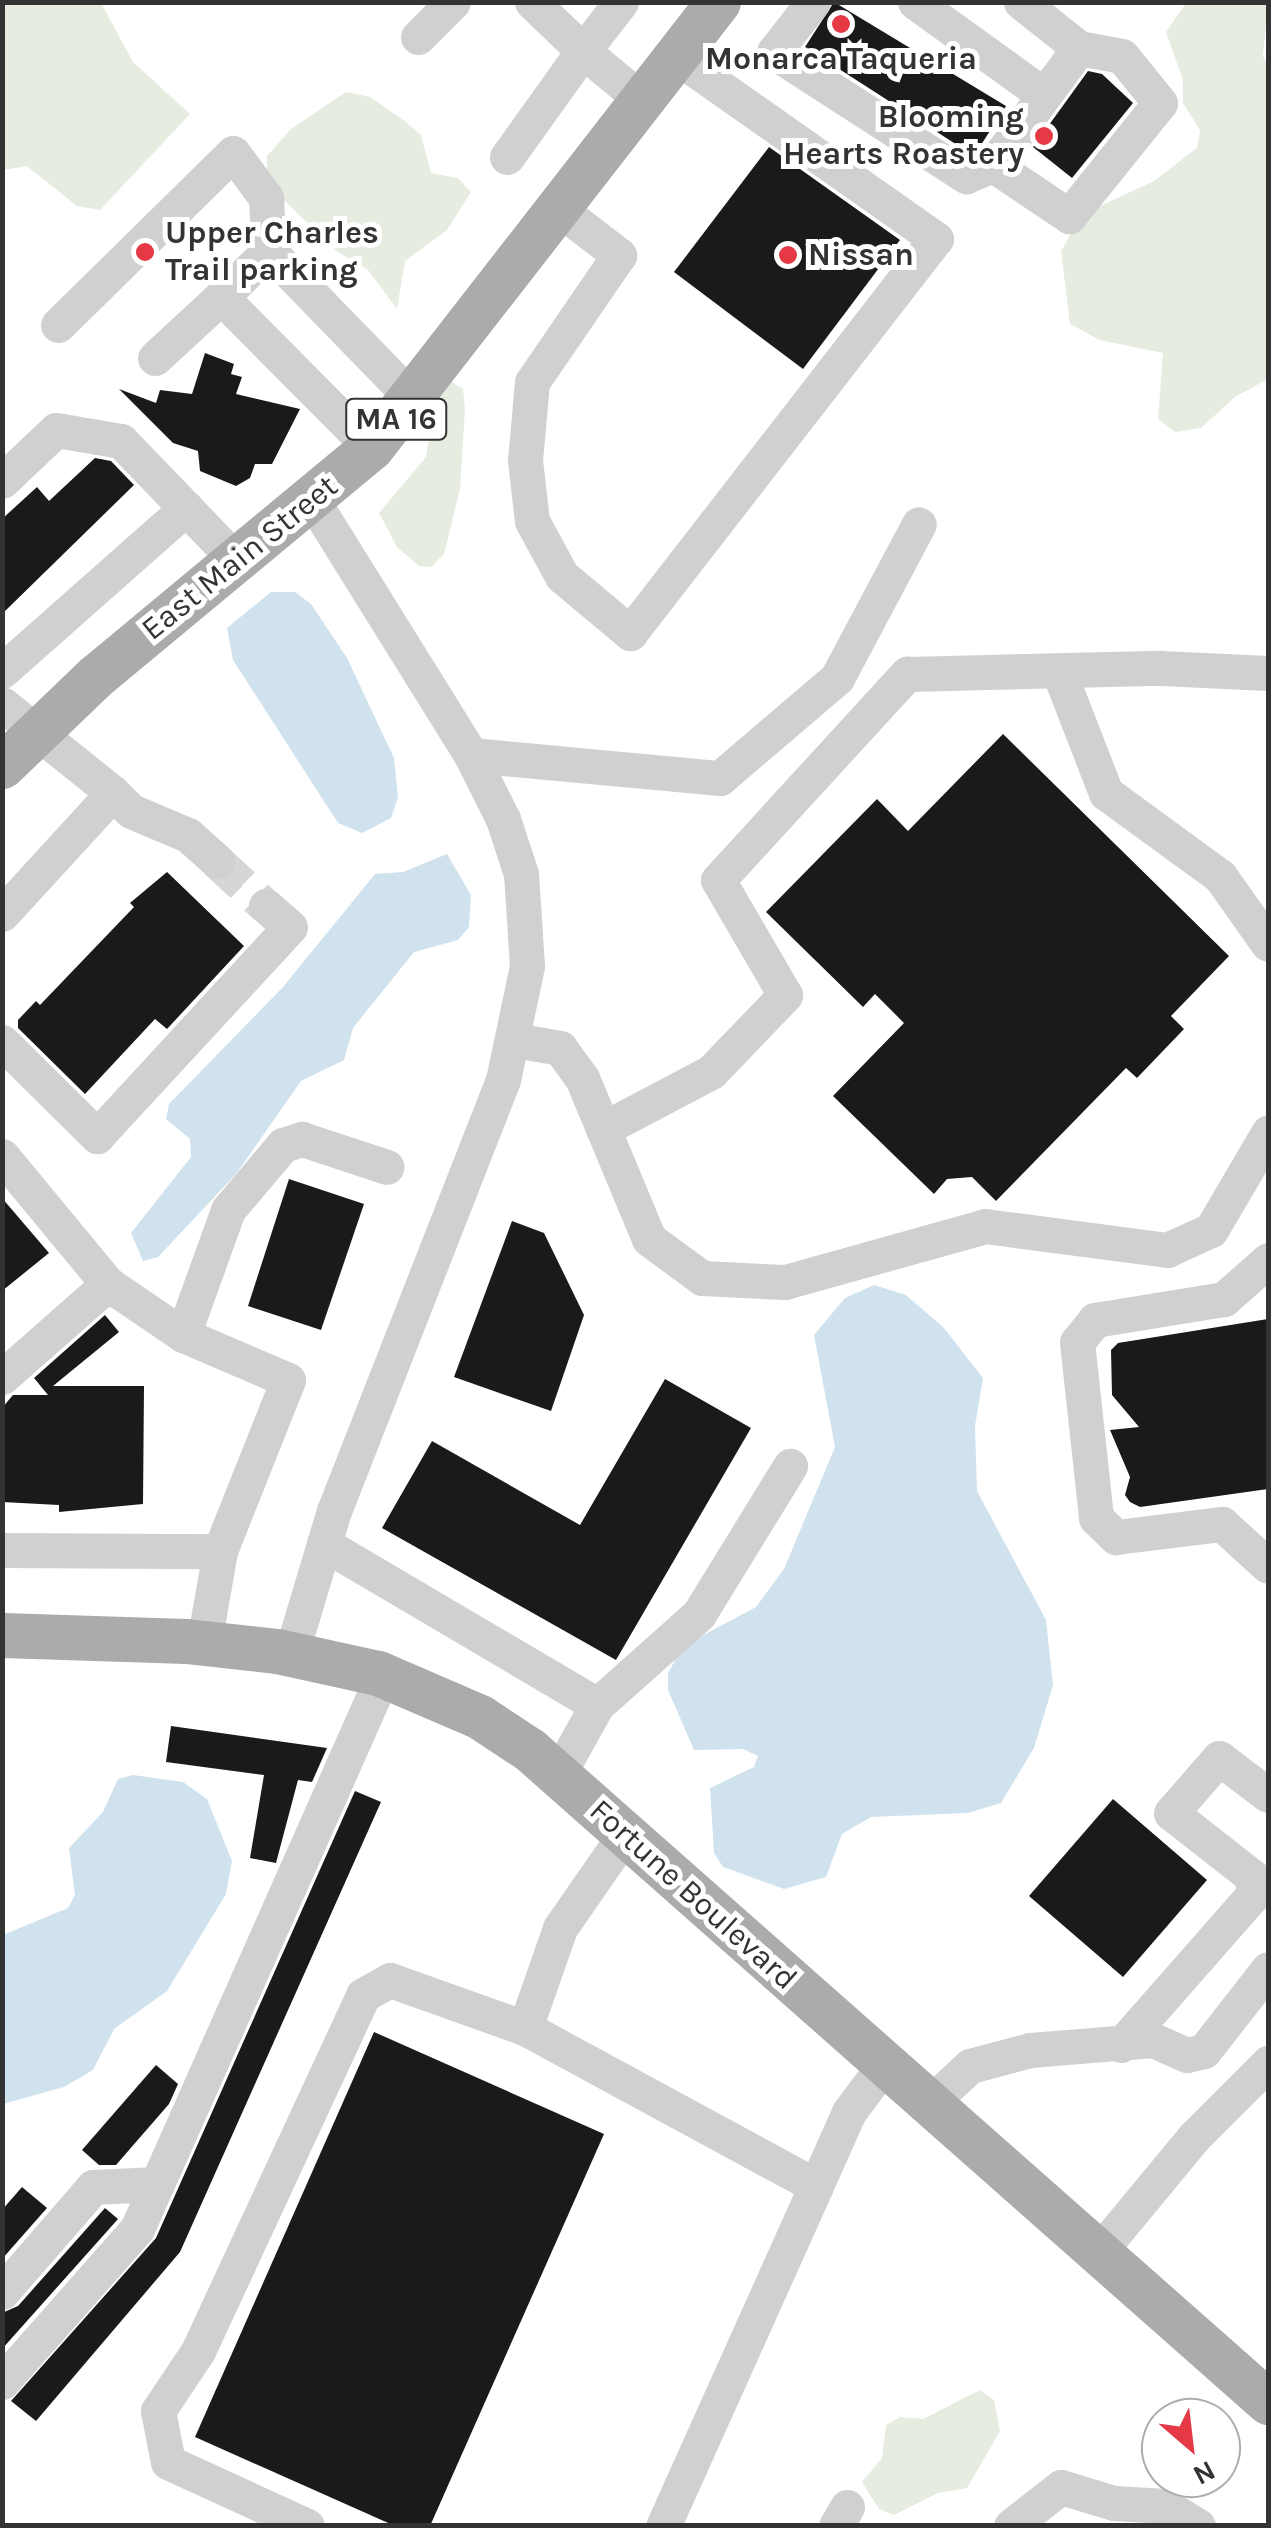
<!DOCTYPE html>
<style>
body{margin:0}
#map{position:relative;width:1271px;height:2528px;overflow:hidden;background:#fff;font-family:Karla,sans-serif}
div>[style]{position:absolute}
[style*='--x']{left:calc(var(--x)*1px);top:calc(var(--y)*1px);width:calc(var(--w)*1px);rotate:calc(var(--a)*1deg)}
.green>*{inset:0;background:#e6ecdf}
.water>*{inset:0;background:#cfe2ee}
.building>*{inset:0;background:#1a1a1a}
.minor-tunnel>*{height:35px;margin-top:-17.5px;transform-origin:0;background:repeating-linear-gradient(90deg,#d6d6d6 0 35px,transparent 0 53px)}
.minor>*{height:35px;margin:-17.5px;padding:0 17.5px;transform-origin:17.5px;border-radius:17.5px;background:#d0d0d0}
.major>*{height:45px;margin:-22.5px;padding:0 22.5px;transform-origin:22.5px;border-radius:22.5px;background:#ababab}
.dots>*{width:28px;height:28px;translate:-50% -50%;box-sizing:border-box;border:5px solid #fff;border-radius:50%}
span{translate:-50% -50%;white-space:nowrap;text-align:center;line-height:1.15;-webkit-text-stroke:10px #fff;paint-order:stroke}
.shield-label span{padding:2px 8px;background:#fff;border:2px solid;border-radius:8px;-webkit-text-stroke-width:0}
.shield-label{font-size:30px;color:#333;font-weight:700}
.poi-label{font-size:32px;color:#333;font-weight:700}
.right{translate:-100% -50%;text-align:right}
.left{translate:0 -50%;text-align:left}
.street-label{font-size:32px;color:#333}
.frame{position:absolute;inset:0;border:5px solid #333;pointer-events:none}
.north{position:absolute;left:1141px;top:2398px;width:100px;height:100px;box-sizing:border-box;background:#fff;border:2px solid #adadad;border-radius:50%;rotate:152deg;font-size:28px;font-weight:700;line-height:40px;text-align:center;color:#333}
.north::after{content:'';display:block;margin:auto;width:35px;height:45px;background:#e63946;clip-path:polygon(50% 0,100% 100%,50% 72%,0 100%)}
</style>
<div id="map">
<div class="green">
<i style="clip-path:polygon(3px 2px,101px 3px,133px 62px,190px 114px,100px 210px,77px 206px,27px 166px,3px 170px)"></i>
<i style="clip-path:polygon(1186px 3px,1268px 3px,1263px 56px,1268px 66px,1268px 379px,1235px 397px,1201px 428px,1175px 432px,1158px 419px,1163px 353px,1100px 340px,1070px 324px,1061px 251px,1083px 214px,1154px 181px,1197px 148px,1200px 130px,1183px 103px,1183px 80px,1166px 32px)"></i>
<i style="clip-path:polygon(346px 92px,370px 97px,406px 122px,421px 135px,431px 173px,458px 178px,471px 192px,447px 230px,405px 261px,397px 309px,368px 270px,338px 252px,267px 184px,267px 156px,291px 129px)"></i>
<i style="clip-path:polygon(452px 382px,463px 389px,465px 409px,460px 489px,444px 554px,431px 567px,419px 566px,397px 547px,379px 513px,426px 457px,437px 391px)"></i>
<i style="clip-path:polygon(980px 2390px,994px 2400px,1000px 2431px,967px 2488px,938px 2493px,894px 2515px,879px 2509px,862px 2482px,882px 2458px,886px 2425px,900px 2417px,923px 2419px)"></i>
</div>
<div class="water">
<i style="clip-path:polygon(271px 592px,295px 592px,311px 604px,347px 658px,394px 758px,398px 797px,391px 818px,362px 833px,338px 823px,233px 660px,227px 628px)"></i>
<i style="clip-path:polygon(447px 854px,471px 895px,469px 927px,458px 940px,414px 952px,353px 1028px,344px 1060px,301px 1081px,236px 1174px,158px 1257px,143px 1261px,131px 1233px,191px 1157px,190px 1139px,166px 1119px,169px 1104px,283px 987px,375px 874px,403px 872px)"></i>
<i style="clip-path:polygon(874px 1285px,906px 1295px,944px 1328px,983px 1378px,975px 1426px,977px 1491px,1046px 1620px,1053px 1685px,1034px 1748px,1001px 1803px,968px 1813px,871px 1817px,842px 1834px,826px 1877px,784px 1889px,723px 1867px,714px 1853px,710px 1788px,754px 1767px,758px 1756px,743px 1749px,694px 1750px,668px 1690px,668px 1673px,683px 1646px,756px 1607px,784px 1569px,835px 1447px,814px 1335px,845px 1298px)"></i>
<i style="clip-path:polygon(133px 1775px,183px 1782px,207px 1799px,232px 1861px,226px 1894px,167px 1991px,114px 2029px,93px 2070px,64px 2087px,3px 2104px,3px 1935px,68px 1908px,75px 1895px,69px 1848px,103px 1812px,118px 1779px)"></i>
</div>
<div class="building">
<i style="clip-path:polygon(834px 2px,1006px 106px,979px 148px,968px 152px,805px 47px)"></i>
<i style="clip-path:polygon(1088px 71px,1102px 74px,1133px 103px,1072px 178px,1033px 147px)"></i>
<i style="clip-path:polygon(769px 147px,900px 240px,803px 369px,674px 272px)"></i>
<i style="clip-path:polygon(205px 353px,234px 364px,231px 374px,242px 377px,236px 394px,300px 409px,272px 464px,255px 464px,250px 478px,236px 486px,200px 471px,198px 451px,173px 443px,119px 389px,156px 403px,160px 390px,192px 394px)"></i>
<i style="clip-path:polygon(95px 458px,111px 461px,134px 485px,2px 614px,2px 519px,37px 487px,49px 501px)"></i>
<i style="clip-path:polygon(1003px 734px,1229px 956px,1171px 1016px,1184px 1029px,1137px 1078px,1126px 1068px,996px 1201px,972px 1177px,947px 1179px,934px 1194px,833px 1096px,904px 1023px,875px 994px,863px 1007px,766px 912px,877px 799px,908px 831px)"></i>
<i style="clip-path:polygon(167px 872px,244px 946px,167px 1029px,155px 1019px,85px 1094px,18px 1028px,18px 1020px,36px 1001px,40px 1005px,134px 907px,130px 903px)"></i>
<i style="clip-path:polygon(289px 1179px,364px 1204px,321px 1330px,248px 1306px)"></i>
<i style="clip-path:polygon(2px 1198px,49px 1253px,2px 1291px)"></i>
<i style="clip-path:polygon(512px 1221px,544px 1233px,584px 1315px,551px 1411px,454px 1377px)"></i>
<i style="clip-path:polygon(105px 1315px,119px 1332px,53px 1386px,144px 1386px,143px 1504px,59px 1512px,59px 1505px,2px 1502px,2px 1408px,13px 1395px,48px 1395px,34px 1378px)"></i>
<i style="clip-path:polygon(1268px 1319px,1268px 1489px,1140px 1507px,1130px 1502px,1125px 1495px,1130px 1477px,1110px 1430px,1139px 1427px,1112px 1395px,1111px 1350px,1118px 1343px)"></i>
<i style="clip-path:polygon(665px 1379px,751px 1428px,616px 1660px,382px 1528px,432px 1441px,580px 1525px)"></i>
<i style="clip-path:polygon(171px 1726px,327px 1748px,312px 1782px,298px 1780px,276px 1863px,250px 1858px,264px 1775px,166px 1762px)"></i>
<i style="clip-path:polygon(355px 1791px,381px 1802px,180px 2252px,36px 2421px,11px 2401px,156px 2238px)"></i>
<i style="clip-path:polygon(1113px 1799px,1207px 1880px,1123px 1977px,1029px 1896px)"></i>
<i style="clip-path:polygon(374px 2032px,604px 2134px,430px 2526px,395px 2526px,195px 2437px)"></i>
<i style="clip-path:polygon(156px 2065px,178px 2084px,169px 2104px,116px 2165px,99px 2165px,82px 2150px)"></i>
<i style="clip-path:polygon(22px 2187px,47px 2208px,2px 2259px,2px 2210px)"></i>
<i style="clip-path:polygon(105px 2208px,118px 2219px,2px 2349px,2px 2313px,18px 2306px)"></i>
</div>
<div class="minor-tunnel">
<i style="--x:217;--y:861;--w:67;--a:42.6"></i>
</div>
<div class="minor">
<i style="--x:532;--y:2;--w:71;--a:43.9"></i>
<i style="--x:583;--y:51;--w:62;--a:-52.2"></i>
<i style="--x:813;--y:2;--w:63;--a:128"></i>
<i style="--x:774;--y:52;--w:229;--a:32.9"></i>
<i style="--x:966;--y:176;--w:29;--a:-22"></i>
<i style="--x:993;--y:165;--w:145;--a:-53.7"></i>
<i style="--x:915;--y:2;--w:159;--a:35.8"></i>
<i style="--x:418;--y:37;--w:49;--a:-45"></i>
<i style="--x:507;--y:157;--w:130;--a:-54.4"></i>
<i style="--x:583;--y:51;--w:77;--a:39.7"></i>
<i style="--x:993;--y:165;--w:92;--a:33.9"></i>
<i style="--x:1069;--y:216;--w:145;--a:-51.2"></i>
<i style="--x:1160;--y:103;--w:60;--a:-129"></i>
<i style="--x:1122;--y:56;--w:44;--a:-169.5"></i>
<i style="--x:1079;--y:48;--w:74;--a:-141.6"></i>
<i style="--x:559;--y:209;--w:76;--a:37.5"></i>
<i style="--x:619;--y:255;--w:154;--a:124.4"></i>
<i style="--x:532;--y:382;--w:78;--a:95.1"></i>
<i style="--x:525;--y:460;--w:61;--a:83.5"></i>
<i style="--x:532;--y:521;--w:63;--a:61.4"></i>
<i style="--x:562;--y:576;--w:89;--a:40"></i>
<i style="--x:630;--y:633;--w:499;--a:-52.2"></i>
<i style="--x:936;--y:239;--w:318;--a:-144.9"></i>
<i style="--x:58;--y:325;--w:245;--a:-44.5"></i>
<i style="--x:233;--y:153;--w:56;--a:53.7"></i>
<i style="--x:266;--y:198;--w:53;--a:86.8"></i>
<i style="--x:155;--y:358;--w:90;--a:-42.7"></i>
<i style="--x:371;--y:448;--w:213;--a:-134.8"></i>
<i style="--x:221;--y:297;--w:66;--a:-43.8"></i>
<i style="--x:269;--y:251;--w:206;--a:45.8"></i>
<i style="--x:2;--y:481;--w:74;--a:-43.4"></i>
<i style="--x:56;--y:430;--w:66;--a:9.6"></i>
<i style="--x:121;--y:441;--w:168;--a:46"></i>
<i style="--x:2;--y:671;--w:246;--a:-41.5"></i>
<i style="--x:1059;--y:672;--w:130;--a:68.8"></i>
<i style="--x:1106;--y:793;--w:141;--a:36.1"></i>
<i style="--x:1220;--y:876;--w:83;--a:54.8"></i>
<i style="--x:2;--y:704;--w:142;--a:38.7"></i>
<i style="--x:471;--y:755;--w:250;--a:5.3"></i>
<i style="--x:720;--y:778;--w:154;--a:-40.5"></i>
<i style="--x:837;--y:678;--w:174;--a:-62"></i>
<i style="--x:2;--y:914;--w:164;--a:-47.5"></i>
<i style="--x:113;--y:793;--w:25;--a:45"></i>
<i style="--x:131;--y:811;--w:62;--a:22.8"></i>
<i style="--x:188;--y:835;--w:39;--a:42"></i>
<i style="--x:514;--y:1040;--w:47;--a:9.9"></i>
<i style="--x:560;--y:1048;--w:37;--a:54"></i>
<i style="--x:582;--y:1078;--w:174;--a:67.4"></i>
<i style="--x:649;--y:1239;--w:66;--a:36.3"></i>
<i style="--x:702;--y:1278;--w:83;--a:2.8"></i>
<i style="--x:785;--y:1282;--w:208;--a:-15.6"></i>
<i style="--x:985;--y:1226;--w:184;--a:7.5"></i>
<i style="--x:1167;--y:1250;--w:48;--a:-24.4"></i>
<i style="--x:1211;--y:1230;--w:113;--a:-59.6"></i>
<i style="--x:2;--y:1042;--w:134;--a:44.7"></i>
<i style="--x:97;--y:1136;--w:284;--a:-47.3"></i>
<i style="--x:290;--y:927;--w:32;--a:-139"></i>
<i style="--x:603;--y:1129;--w:122;--a:-27.8"></i>
<i style="--x:711;--y:1072;--w:107;--a:-46.1"></i>
<i style="--x:785;--y:995;--w:133;--a:-120.2"></i>
<i style="--x:718;--y:880;--w:280;--a:-47.5"></i>
<i style="--x:907;--y:674;--w:253;--a:-1.4"></i>
<i style="--x:1160;--y:668;--w:108;--a:2.7"></i>
<i style="--x:2;--y:1156;--w:166;--a:50.4"></i>
<i style="--x:108;--y:1284;--w:91;--a:34.2"></i>
<i style="--x:183;--y:1335;--w:114;--a:23.2"></i>
<i style="--x:288;--y:1380;--w:184;--a:111.7"></i>
<i style="--x:220;--y:1551;--w:93;--a:99.9"></i>
<i style="--x:1268;--y:1260;--w:59;--a:138.4"></i>
<i style="--x:1224;--y:1299;--w:131;--a:170.8"></i>
<i style="--x:1095;--y:1320;--w:28;--a:129"></i>
<i style="--x:1077;--y:1342;--w:177;--a:83.8"></i>
<i style="--x:1096;--y:1518;--w:28;--a:44"></i>
<i style="--x:1116;--y:1537;--w:107;--a:-7"></i>
<i style="--x:1222;--y:1524;--w:62;--a:42.4"></i>
<i style="--x:183;--y:1335;--w:133;--a:-70.2"></i>
<i style="--x:228;--y:1210;--w:85;--a:-49.8"></i>
<i style="--x:283;--y:1145;--w:20;--a:-18"></i>
<i style="--x:302;--y:1139;--w:89;--a:18.2"></i>
<i style="--x:2;--y:1377;--w:141;--a:-41.3"></i>
<i style="--x:324;--y:1544;--w:317;--a:30.5"></i>
<i style="--x:597;--y:1705;--w:80;--a:119.1"></i>
<i style="--x:2;--y:1550;--w:218;--a:0.3"></i>
<i style="--x:291;--y:1654;--w:149;--a:-73.3"></i>
<i style="--x:334;--y:1511;--w:463;--a:-68.6"></i>
<i style="--x:503;--y:1080;--w:116;--a:-78.1"></i>
<i style="--x:527;--y:966;--w:92;--a:-93.7"></i>
<i style="--x:521;--y:874;--w:58;--a:-108.1"></i>
<i style="--x:503;--y:819;--w:72;--a:-116.6"></i>
<i style="--x:471;--y:755;--w:299;--a:-121.9"></i>
<i style="--x:597;--y:1705;--w:137;--a:-41.7"></i>
<i style="--x:699;--y:1614;--w:174;--a:-58.4"></i>
<i style="--x:525;--y:2028;--w:106;--a:-70.7"></i>
<i style="--x:560;--y:1928;--w:114;--a:-55.3"></i>
<i style="--x:1121;--y:2045;--w:198;--a:-48.7"></i>
<i style="--x:1252;--y:1896;--w:18;--a:-84"></i>
<i style="--x:1254;--y:1878;--w:105;--a:-141.9"></i>
<i style="--x:1171;--y:1813;--w:73;--a:-48.9"></i>
<i style="--x:1219;--y:1758;--w:61;--a:37.1"></i>
<i style="--x:929;--y:2104;--w:56;--a:-42.8"></i>
<i style="--x:970;--y:2066;--w:62;--a:-14.9"></i>
<i style="--x:1030;--y:2050;--w:123;--a:-4.6"></i>
<i style="--x:1153;--y:2040;--w:37;--a:24"></i>
<i style="--x:1187;--y:2055;--w:17;--a:-13"></i>
<i style="--x:1204;--y:2051;--w:104;--a:-52"></i>
<i style="--x:816;--y:2186;--w:81;--a:-66"></i>
<i style="--x:849;--y:2112;--w:59;--a:-53.3"></i>
<i style="--x:1098;--y:2253;--w:151;--a:-50.4"></i>
<i style="--x:1194;--y:2137;--w:105;--a:-45"></i>
<i style="--x:2;--y:2292;--w:139;--a:-49.1"></i>
<i style="--x:93;--y:2187;--w:64;--a:-2.7"></i>
<i style="--x:2;--y:2382;--w:204;--a:-48.6"></i>
<i style="--x:137;--y:2229;--w:606;--a:-66.06"></i>
<i style="--x:307;--y:2526;--w:153;--a:-155.3"></i>
<i style="--x:168;--y:2462;--w:52;--a:-101.1"></i>
<i style="--x:158;--y:2411;--w:72;--a:-56.3"></i>
<i style="--x:198;--y:2351;--w:392;--a:-65.1"></i>
<i style="--x:363;--y:1995;--w:31;--a:-29"></i>
<i style="--x:390;--y:1980;--w:143;--a:19.6"></i>
<i style="--x:525;--y:2028;--w:331;--a:28.5"></i>
<i style="--x:816;--y:2186;--w:373;--a:114.2"></i>
<i style="--x:836;--y:2526;--w:22;--a:-60"></i>
<i style="--x:1011;--y:2526;--w:63;--a:-38"></i>
<i style="--x:1061;--y:2487;--w:55;--a:16.8"></i>
<i style="--x:1114;--y:2503;--w:52;--a:3.3"></i>
<i style="--x:1166;--y:2506;--w:38;--a:32"></i>
</div>
<div class="major">
<i style="--x:2;--y:766;--w:130;--a:-43.8"></i>
<i style="--x:96;--y:676;--w:357;--a:-39.7"></i>
<i style="--x:371;--y:448;--w:565;--a:-52.12"></i>
<i style="--x:2;--y:1635;--w:184;--a:1.9"></i>
<i style="--x:186;--y:1641;--w:92;--a:6.3"></i>
<i style="--x:277;--y:1651;--w:103;--a:12.3"></i>
<i style="--x:378;--y:1673;--w:111;--a:23.3"></i>
<i style="--x:480;--y:1717;--w:60;--a:33.4"></i>
<i style="--x:530;--y:1750;--w:985;--a:41.46"></i>
</div>
<div class="dots">
<i style="left:841px;top:24px;background:#e63946"></i>
<i style="left:1044px;top:136px;background:#e63946"></i>
<i style="left:145px;top:252px;background:#e63946"></i>
<i style="left:788px;top:255px;background:#e63946"></i>
</div>
<div class="shield-label">
<span style="left:396px;top:419px">MA 16</span>
</div>
<div class="poi-label">
<span style="left:841px;top:59px">Monarca Taqueria</span>
<span class="right" style="left:1024px;top:136px">Blooming<br>Hearts Roastery</span>
<span class="left" style="left:165px;top:252px">Upper Charles<br>Trail parking</span>
<span class="left" style="left:808px;top:255px">Nissan</span>
</div>
<div class="street-label">
<span style="left:240px;top:558px;rotate:-39deg">East Main Street</span>
<span style="left:693px;top:1895px;rotate:42deg">Fortune Boulevard</span>
</div>
<div class="frame"></div>
<div class="north">N</div>
</div>
